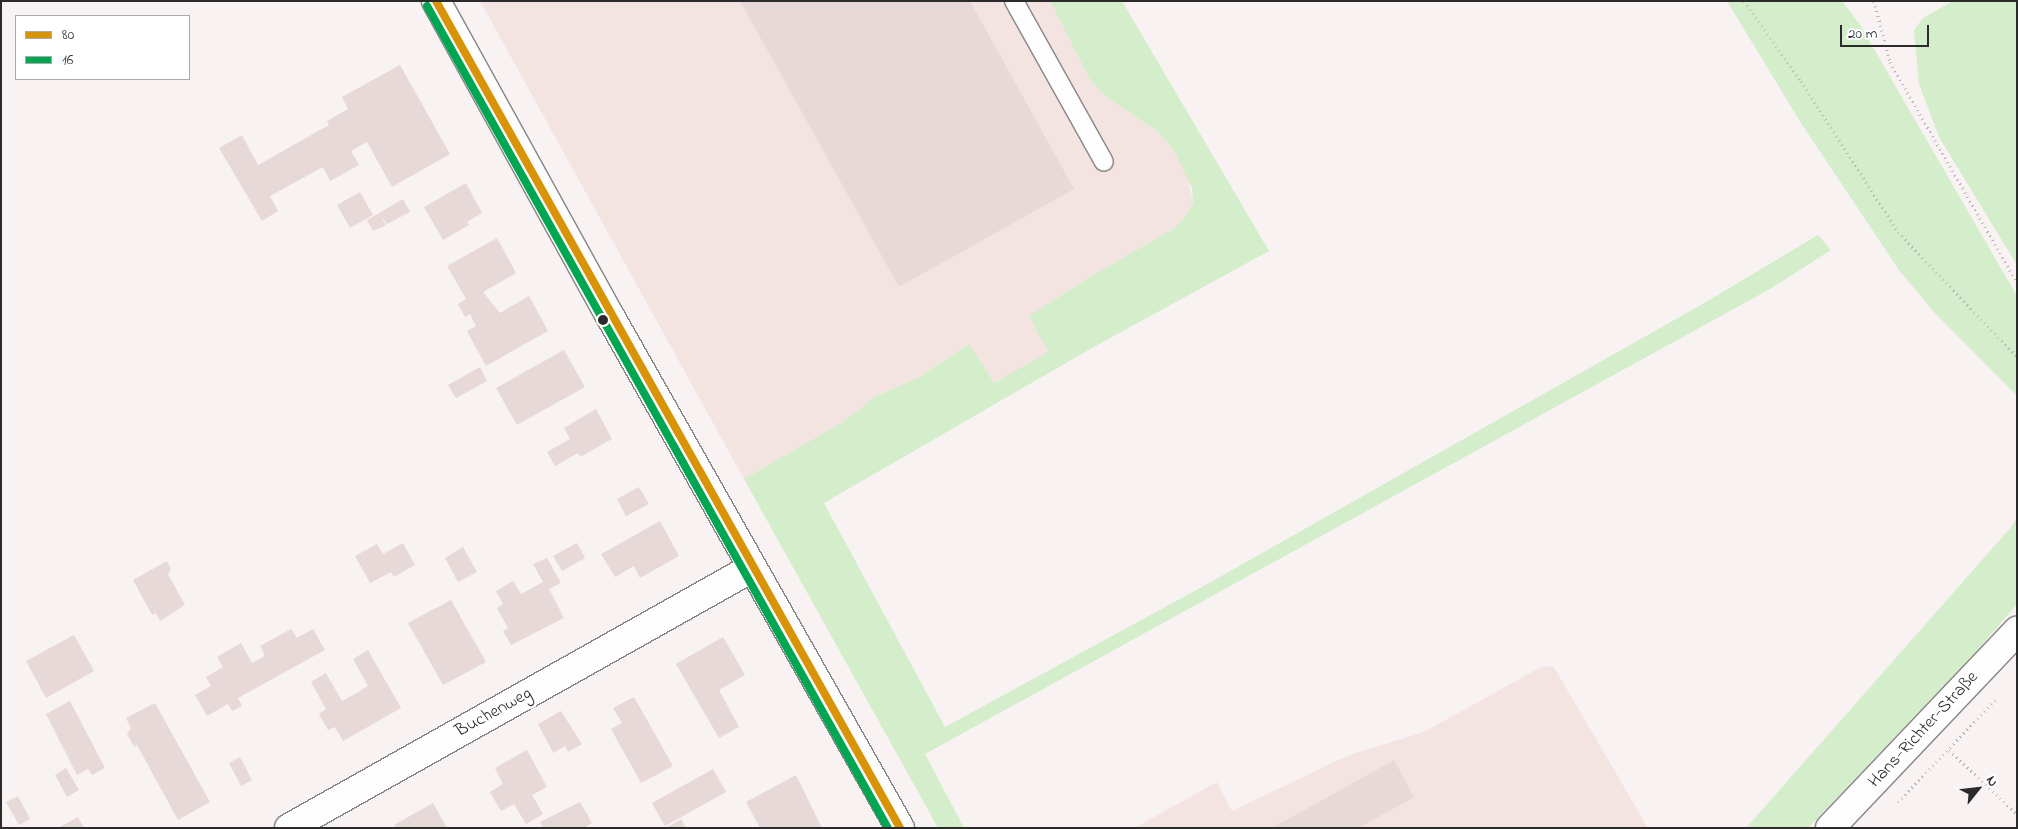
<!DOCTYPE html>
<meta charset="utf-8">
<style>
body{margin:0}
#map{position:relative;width:2018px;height:829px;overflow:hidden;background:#f8f2f2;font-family:"Indie Flower",sans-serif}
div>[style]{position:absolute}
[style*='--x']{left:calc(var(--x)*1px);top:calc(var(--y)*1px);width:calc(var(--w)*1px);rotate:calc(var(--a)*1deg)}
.built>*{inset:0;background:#f4e4e1}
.green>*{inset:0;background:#d4edca}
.building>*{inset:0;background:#e7d9d7}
.path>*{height:3px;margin-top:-1.5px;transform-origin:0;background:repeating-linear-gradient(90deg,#b6b5b5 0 1px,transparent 0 5px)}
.roads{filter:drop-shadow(1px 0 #878585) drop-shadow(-1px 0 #878585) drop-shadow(0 1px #878585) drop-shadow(0 -1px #878585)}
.service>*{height:18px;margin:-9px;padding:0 9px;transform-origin:9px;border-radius:9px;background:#fefdfd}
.minor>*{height:28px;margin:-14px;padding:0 14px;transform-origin:14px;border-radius:14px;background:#fefdfd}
.tertiary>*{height:28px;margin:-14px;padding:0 14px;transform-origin:14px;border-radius:14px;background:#fefdfd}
.secondary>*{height:28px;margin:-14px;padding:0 14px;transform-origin:14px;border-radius:14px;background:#fefdfd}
.bus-1>*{height:8px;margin:-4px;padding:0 4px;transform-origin:4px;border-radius:4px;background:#d89406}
.bus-2>*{height:8px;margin:-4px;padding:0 4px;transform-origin:4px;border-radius:4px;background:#00a651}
.dots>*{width:14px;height:14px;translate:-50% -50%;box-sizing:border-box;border:2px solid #fff;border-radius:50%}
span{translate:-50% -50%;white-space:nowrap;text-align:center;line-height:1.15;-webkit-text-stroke:5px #fff;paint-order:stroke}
.street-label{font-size:18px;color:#2b2b2b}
.frame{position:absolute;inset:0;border:2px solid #2b2b2b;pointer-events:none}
.legend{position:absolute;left:15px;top:15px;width:175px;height:65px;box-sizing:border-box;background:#fff;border:1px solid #aaa;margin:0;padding:6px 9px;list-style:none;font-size:15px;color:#2b2b2b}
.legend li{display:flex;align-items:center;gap:10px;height:25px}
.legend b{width:25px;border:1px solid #aaa}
.north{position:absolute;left:1953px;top:764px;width:50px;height:50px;-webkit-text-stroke:4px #fff;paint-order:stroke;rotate:61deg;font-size:14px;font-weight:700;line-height:20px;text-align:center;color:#2b2b2b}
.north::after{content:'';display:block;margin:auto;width:18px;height:22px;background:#2b2b2b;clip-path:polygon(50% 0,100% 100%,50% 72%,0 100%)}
.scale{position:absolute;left:1840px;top:25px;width:89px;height:22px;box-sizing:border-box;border:2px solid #2b2b2b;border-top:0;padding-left:6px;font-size:15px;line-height:18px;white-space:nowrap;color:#2b2b2b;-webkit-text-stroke:4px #fff;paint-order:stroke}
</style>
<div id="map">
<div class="built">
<i style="clip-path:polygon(480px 1px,1050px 1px,1090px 80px,1157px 131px,1174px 150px,1187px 172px,1193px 203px,1185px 218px,1173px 229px,1088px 278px,1029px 316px,1049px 352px,994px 383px,969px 344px,919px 377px,875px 397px,846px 420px,744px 479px)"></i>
<i style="clip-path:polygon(1543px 666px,1554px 667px,1648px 828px,1134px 828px,1217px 782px,1232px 811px,1349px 755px,1424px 732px)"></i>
</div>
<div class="green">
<i style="clip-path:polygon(1050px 1px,1122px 1px,1269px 251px,1092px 348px,824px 503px,945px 727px,1202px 587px,1706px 302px,1818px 235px,1831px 250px,1770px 289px,925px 754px,964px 828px,938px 828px,744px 479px,846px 420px,875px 397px,919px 377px,969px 344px,994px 383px,1048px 352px,1029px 316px,1088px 278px,1173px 229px,1185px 218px,1193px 203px,1192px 188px,1174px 150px,1157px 131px,1106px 97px,1090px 80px)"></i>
<i style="clip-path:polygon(1727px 1px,1842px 1px,1860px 25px,2017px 296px,2017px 396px,1932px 310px,1899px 270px,1801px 123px)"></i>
<i style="clip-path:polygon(1953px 1px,2017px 1px,2017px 265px,1939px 137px,1919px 84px,1914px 30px,1923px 18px)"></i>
<i style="clip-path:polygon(2017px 516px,2017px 604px,1974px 654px,1808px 828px,1746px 828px,2012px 526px)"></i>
</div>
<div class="building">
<i style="clip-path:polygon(740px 1px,970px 1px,1074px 189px,899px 287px)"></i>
<i style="clip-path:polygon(400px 65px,450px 154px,392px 187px,367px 142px,351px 151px,359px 165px,330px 181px,323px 167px,270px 196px,278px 211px,262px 221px,219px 148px,242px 135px,258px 165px,329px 125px,327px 121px,348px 109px,342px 97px)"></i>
<i style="clip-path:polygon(466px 183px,482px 213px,467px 222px,469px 225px,443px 240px,424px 207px)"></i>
<i style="clip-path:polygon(360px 192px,373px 215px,350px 228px,337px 205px)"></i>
<i style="clip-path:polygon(403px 199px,410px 212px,387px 224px,380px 214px,386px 225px,373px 231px,367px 220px)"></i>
<i style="clip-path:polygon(497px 238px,516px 273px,483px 292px,500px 313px,529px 296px,548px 331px,486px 366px,467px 331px,476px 326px,470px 314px,465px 317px,458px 304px,466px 299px,447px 266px)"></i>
<i style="clip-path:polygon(564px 350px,585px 387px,517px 425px,496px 388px)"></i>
<i style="clip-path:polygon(480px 367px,487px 381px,456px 398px,448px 385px)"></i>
<i style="clip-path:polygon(596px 409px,612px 439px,580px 457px,578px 453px,555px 466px,547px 452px,570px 439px,564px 428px)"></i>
<i style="clip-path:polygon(639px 487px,649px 504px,626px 516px,617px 499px)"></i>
<i style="clip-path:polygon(660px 521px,679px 556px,640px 578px,634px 566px,615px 577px,601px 554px)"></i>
<i style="clip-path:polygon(403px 543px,415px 565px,394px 577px,391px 572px,370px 583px,355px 556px,377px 544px,383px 554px)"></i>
<i style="clip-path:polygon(577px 543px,585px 558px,562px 571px,553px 556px)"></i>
<i style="clip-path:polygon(463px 547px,477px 572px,458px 582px,445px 558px)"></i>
<i style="clip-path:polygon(547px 558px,561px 583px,549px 589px,564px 618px,511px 645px,503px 631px,508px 628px,497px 608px,503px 604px,496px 591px,513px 581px,521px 594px,543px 582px,533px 564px)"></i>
<i style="clip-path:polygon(167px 561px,171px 569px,168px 574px,185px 605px,160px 621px,156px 613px,152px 615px,133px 580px)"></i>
<i style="clip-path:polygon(451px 600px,486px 662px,443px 685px,408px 623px)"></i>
<i style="clip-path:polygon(291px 629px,297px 638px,313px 629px,325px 650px,238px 698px,242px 706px,232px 711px,228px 704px,207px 716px,195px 695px,211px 686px,206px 677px,223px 667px,217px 657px,241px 643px,252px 663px,265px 656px,260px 646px)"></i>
<i style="clip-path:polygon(74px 635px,94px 671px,46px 698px,26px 661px)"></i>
<i style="clip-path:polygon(723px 637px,745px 675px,719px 690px,739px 727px,719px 738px,676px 664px)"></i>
<i style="clip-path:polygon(368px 650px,401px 708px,343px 741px,335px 727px,328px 730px,319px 714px,326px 709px,311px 682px,326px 673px,342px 701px,355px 694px,368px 686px,353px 659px)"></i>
<i style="clip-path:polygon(634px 697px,673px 766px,641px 783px,611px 729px,622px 723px,613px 708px)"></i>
<i style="clip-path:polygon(70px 701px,105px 768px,92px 775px,88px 769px,77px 775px,46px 714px)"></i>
<i style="clip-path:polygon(155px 703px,210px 802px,178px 820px,137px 745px,134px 747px,127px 734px,131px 728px,126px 718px)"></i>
<i style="clip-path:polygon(561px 711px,582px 744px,568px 752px,565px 746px,553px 753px,538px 724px)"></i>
<i style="clip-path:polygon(527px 750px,547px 787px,532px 795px,543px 814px,526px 824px,514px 804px,501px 811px,490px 792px,503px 784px,495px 768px)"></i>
<i style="clip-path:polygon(240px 757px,252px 780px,241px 786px,229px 763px)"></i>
<i style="clip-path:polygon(1394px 760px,1414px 797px,1359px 828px,1272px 828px)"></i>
<i style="clip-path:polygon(66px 768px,79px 790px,67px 797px,55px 775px)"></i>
<i style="clip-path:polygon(713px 769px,726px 792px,665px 826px,652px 803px)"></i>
<i style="clip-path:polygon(796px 775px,822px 828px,760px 828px,746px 802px)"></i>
<i style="clip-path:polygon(18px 796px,30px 819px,19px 825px,6px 802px)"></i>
<i style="clip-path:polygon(580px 802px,592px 823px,584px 828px,543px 828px,540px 822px)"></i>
<i style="clip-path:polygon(433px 803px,447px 828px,396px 828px,394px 825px)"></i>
<i style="clip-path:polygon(78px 817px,84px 828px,58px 828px)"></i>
<i style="clip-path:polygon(681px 819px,686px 828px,666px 828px)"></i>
</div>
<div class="path">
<i style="--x:1744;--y:1;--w:98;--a:54.5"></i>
<i style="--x:1801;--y:81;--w:179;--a:57.3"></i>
<i style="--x:1898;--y:232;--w:173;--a:46.4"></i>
<i style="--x:1874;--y:1;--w:63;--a:75.3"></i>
<i style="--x:1890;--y:62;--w:255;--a:60.1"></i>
<i style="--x:1949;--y:750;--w:93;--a:43.3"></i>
<i style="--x:1898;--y:802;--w:141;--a:-46.4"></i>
</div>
<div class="roads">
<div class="service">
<i style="--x:1014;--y:1;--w:184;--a:60.8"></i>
</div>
<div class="minor">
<i style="--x:289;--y:828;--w:531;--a:-29.32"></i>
</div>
<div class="tertiary">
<i style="--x:436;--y:1;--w:360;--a:61.1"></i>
<i style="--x:610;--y:316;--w:588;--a:60.47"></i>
</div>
<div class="secondary">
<i style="--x:1830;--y:828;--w:272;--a:-46.5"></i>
</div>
</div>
<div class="bus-1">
<i style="--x:436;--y:1;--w:948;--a:60.7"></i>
</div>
<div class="bus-2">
<i style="--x:427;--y:6;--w:942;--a:60.72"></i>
</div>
<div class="dots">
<i style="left:603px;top:320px;background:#2b2b2b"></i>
</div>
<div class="street-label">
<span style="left:494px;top:713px;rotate:-29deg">Buchenweg</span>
<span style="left:1924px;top:730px;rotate:-47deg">Hans-Richter-Straße</span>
</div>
<div class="frame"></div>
<ul class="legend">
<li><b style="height:6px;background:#d89406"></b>80</li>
<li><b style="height:6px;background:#00a651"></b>16</li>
</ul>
<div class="north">N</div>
<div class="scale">20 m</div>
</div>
